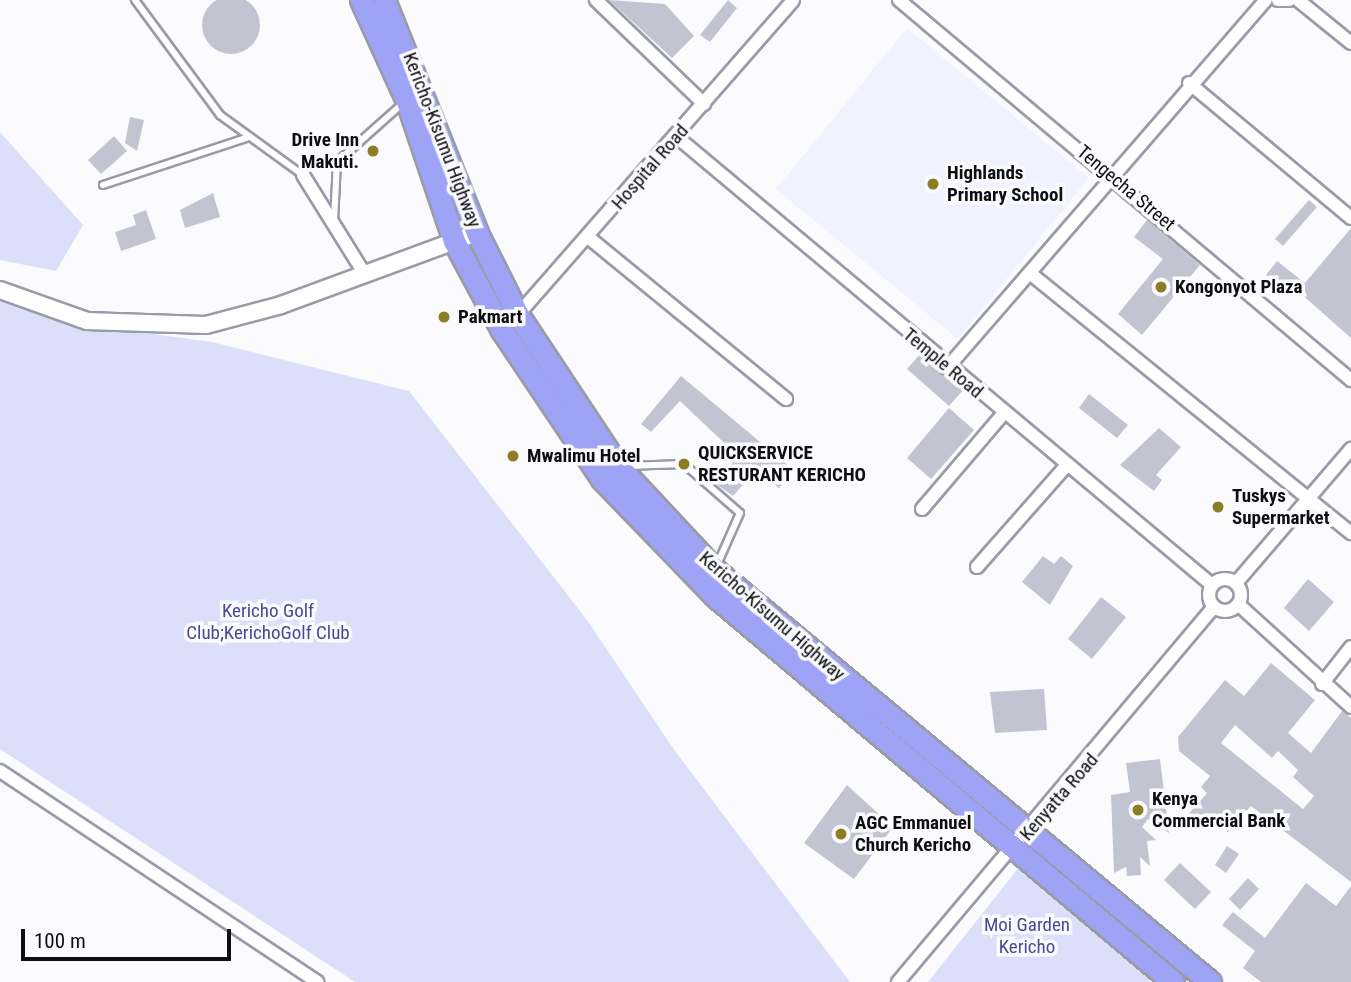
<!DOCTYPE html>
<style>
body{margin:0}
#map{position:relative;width:1351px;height:982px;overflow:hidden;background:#fbfbfe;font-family:"Roboto Condensed",sans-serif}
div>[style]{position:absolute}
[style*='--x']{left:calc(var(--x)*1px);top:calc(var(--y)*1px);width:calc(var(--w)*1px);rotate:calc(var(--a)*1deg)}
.built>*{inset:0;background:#f1f2ff}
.green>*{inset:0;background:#dcdffa}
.building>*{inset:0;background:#c2c4d1}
.round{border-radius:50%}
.roads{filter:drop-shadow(2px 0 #999ba7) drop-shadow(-2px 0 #999ba7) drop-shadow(0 2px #999ba7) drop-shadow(0 -2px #999ba7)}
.lane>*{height:6px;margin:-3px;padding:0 3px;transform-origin:3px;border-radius:3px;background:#fff}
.street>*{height:12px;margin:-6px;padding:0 6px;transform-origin:6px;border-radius:6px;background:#fff}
.street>.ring{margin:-6px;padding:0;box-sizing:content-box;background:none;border:12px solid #fff;border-radius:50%}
.secondary>*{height:16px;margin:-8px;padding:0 8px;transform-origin:8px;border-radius:8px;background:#fff}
.highway>*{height:21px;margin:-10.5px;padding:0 10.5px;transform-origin:10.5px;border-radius:10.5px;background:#9ea3f6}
.dots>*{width:19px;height:19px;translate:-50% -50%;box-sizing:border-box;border:4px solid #fbfbfe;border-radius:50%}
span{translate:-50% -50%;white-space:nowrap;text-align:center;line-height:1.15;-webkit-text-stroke:7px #fbfbfe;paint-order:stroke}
.poi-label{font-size:19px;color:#0d0e12;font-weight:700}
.right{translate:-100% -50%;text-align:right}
.left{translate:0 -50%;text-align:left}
.street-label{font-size:19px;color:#0d0e12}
.park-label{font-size:19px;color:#494996}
.scale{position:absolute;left:21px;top:929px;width:210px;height:32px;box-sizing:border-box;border:4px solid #0d0e12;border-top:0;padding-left:9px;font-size:21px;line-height:24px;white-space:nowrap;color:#0d0e12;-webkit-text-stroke:5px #fbfbfe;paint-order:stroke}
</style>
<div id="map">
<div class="built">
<i style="clip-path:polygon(907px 28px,1089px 178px,958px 339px,776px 189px)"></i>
</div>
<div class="green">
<i style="clip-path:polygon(0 132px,83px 225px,56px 271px,0 260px)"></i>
<i style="clip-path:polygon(0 293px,116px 329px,212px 342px,409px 391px,587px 620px,675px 751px,850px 982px,355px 982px,0 749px)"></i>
<i style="clip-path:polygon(1020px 866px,1152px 982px,928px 982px)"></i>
</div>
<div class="building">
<i class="round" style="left:202px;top:-4px;width:58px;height:58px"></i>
<i style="clip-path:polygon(609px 0,665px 4px,694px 36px,672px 58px)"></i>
<i style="clip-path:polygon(728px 0,737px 8px,710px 42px,700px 35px)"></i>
<i style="clip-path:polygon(130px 117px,144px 120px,137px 151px,125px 143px)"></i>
<i style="clip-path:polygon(114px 136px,127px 151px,101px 174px,88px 160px)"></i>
<i style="clip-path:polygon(213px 193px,220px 217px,185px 228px,180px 210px)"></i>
<i style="clip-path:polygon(1309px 200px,1317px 207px,1283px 246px,1275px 239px)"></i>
<i style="clip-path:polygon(146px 210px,156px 239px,121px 251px,115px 232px,136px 225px,133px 215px)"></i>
<i style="clip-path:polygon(1147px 220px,1200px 265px,1142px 335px,1118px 314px,1163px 259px,1134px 237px)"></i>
<i style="clip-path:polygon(1351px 228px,1351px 338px,1291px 285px,1287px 290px,1266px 275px,1277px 261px,1305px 283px)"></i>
<i style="clip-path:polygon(921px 353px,964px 389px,949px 406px,907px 369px)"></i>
<i style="clip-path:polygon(681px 376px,795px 471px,779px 488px,756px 470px,733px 496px,716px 484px,738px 456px,680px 401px,651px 432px,641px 424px)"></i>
<i style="clip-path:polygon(1089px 394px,1128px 425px,1117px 438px,1079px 408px)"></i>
<i style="clip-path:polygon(949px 408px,974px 430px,931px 479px,907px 458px)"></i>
<i style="clip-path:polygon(1159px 428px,1181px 447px,1156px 475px,1162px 480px,1154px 491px,1120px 465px)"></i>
<i style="clip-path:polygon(1043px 556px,1054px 564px,1061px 556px,1073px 566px,1050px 605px,1022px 582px)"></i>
<i style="clip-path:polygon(1308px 579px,1334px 602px,1309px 631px,1284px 608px)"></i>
<i style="clip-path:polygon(1101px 597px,1126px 617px,1092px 659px,1068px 639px)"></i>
<i style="clip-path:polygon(evenodd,1271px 663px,1315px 700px,1288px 733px,1311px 753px,1342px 711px,1351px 718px,1351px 882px,1251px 806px,1228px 832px,1208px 813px,1194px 828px,1184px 819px,1207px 793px,1201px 787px,1210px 776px,1179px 751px,1178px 737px,1225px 680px,1244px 696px,1271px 663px,1235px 725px,1272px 758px,1278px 751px,1298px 770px,1293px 777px,1314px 796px,1303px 809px,1221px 743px,1235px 725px)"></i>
<i style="clip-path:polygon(1044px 689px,1047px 730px,995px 733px,990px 692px)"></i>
<i style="clip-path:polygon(1160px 759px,1169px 833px,1148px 819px,1142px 827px,1156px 840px,1147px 841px,1150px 866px,1140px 857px,1141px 875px,1127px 876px,1126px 867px,1114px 873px,1111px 795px,1130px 792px,1126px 763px)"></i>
<i style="clip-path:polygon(847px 785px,893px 827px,854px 879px,804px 843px)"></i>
<i style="clip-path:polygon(1227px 846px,1239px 854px,1226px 873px,1215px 865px)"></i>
<i style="clip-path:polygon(1180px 863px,1211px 892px,1195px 909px,1164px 880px)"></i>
<i style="clip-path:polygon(1248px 878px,1259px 889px,1240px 910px,1229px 899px)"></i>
<i style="clip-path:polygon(1306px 883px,1336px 906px,1351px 886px,1351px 982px,1261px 982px,1243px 968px,1255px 951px,1222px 925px,1233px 912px,1265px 938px)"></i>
</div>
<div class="roads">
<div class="lane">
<i style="--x:135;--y:0;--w:143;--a:53.5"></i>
<i style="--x:220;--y:115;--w:102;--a:35.9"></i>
<i style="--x:103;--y:185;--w:151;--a:-18.2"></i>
<i style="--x:334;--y:221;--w:59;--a:-87.1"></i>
<i style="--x:337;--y:162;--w:87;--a:-41.7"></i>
<i style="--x:626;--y:466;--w:58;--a:-2"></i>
<i style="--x:684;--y:464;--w:74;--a:41.2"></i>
<i style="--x:740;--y:513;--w:57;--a:113.9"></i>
</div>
<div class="street">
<i style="--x:596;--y:0;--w:150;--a:43.9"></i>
<i style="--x:899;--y:0;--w:591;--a:40.05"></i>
<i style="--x:1278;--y:0;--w:11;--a:0"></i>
<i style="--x:1298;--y:0;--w:68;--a:39.1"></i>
<i style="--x:1189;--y:83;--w:211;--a:39.8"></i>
<i style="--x:677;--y:137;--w:698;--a:39.94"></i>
<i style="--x:303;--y:175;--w:115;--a:58.1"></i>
<i style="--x:588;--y:237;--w:256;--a:39.3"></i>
<i style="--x:1031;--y:274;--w:412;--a:39"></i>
<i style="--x:515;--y:318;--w:422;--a:-48.8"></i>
<i style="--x:947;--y:368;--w:487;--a:-49.1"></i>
<i style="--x:922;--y:509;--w:125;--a:-49.5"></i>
<i style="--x:977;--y:567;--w:135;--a:-48.6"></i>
<i class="ring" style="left:1209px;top:579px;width:20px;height:20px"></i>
<i style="--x:1236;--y:583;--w:177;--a:-49.4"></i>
<i style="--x:1238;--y:604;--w:153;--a:42.3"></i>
<i style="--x:1322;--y:684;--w:47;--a:-51.9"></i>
<i style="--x:0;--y:771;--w:381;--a:33.6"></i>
<i style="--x:898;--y:982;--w:490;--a:-49.9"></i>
</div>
<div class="secondary">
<i style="--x:0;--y:290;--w:92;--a:19.6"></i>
<i style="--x:87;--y:321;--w:119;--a:1.9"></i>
<i style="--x:206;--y:325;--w:78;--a:-14.9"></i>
<i style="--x:281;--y:305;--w:209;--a:-20.2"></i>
</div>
<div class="highway">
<i style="--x:361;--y:0;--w:111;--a:65.5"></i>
<i style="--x:407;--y:101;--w:148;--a:71.4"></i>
<i style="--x:454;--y:241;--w:101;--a:61.7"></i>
<i style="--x:502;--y:330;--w:179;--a:56.1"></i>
<i style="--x:602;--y:479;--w:163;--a:46"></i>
<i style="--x:715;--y:596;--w:599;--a:40.12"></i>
<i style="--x:384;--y:0;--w:251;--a:68.2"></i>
<i style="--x:477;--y:233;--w:92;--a:63.4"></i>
<i style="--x:518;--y:315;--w:181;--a:56.5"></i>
<i style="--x:618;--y:466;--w:142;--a:47"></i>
<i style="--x:715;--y:570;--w:644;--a:39.77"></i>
</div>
</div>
<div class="dots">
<i style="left:373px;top:151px;background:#8c7e24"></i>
<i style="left:933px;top:184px;background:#8c7e24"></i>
<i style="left:1161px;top:287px;background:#8c7e24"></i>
<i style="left:444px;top:317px;background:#8c7e24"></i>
<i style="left:513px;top:456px;background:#8c7e24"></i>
<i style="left:684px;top:464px;background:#8c7e24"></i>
<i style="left:1218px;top:507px;background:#8c7e24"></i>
<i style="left:1138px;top:810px;background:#8c7e24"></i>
<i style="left:841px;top:834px;background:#8c7e24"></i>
</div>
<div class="poi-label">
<span class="right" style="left:359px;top:151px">Drive Inn<br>Makuti.</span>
<span class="left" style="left:947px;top:184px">Highlands<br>Primary School</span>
<span class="left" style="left:1175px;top:287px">Kongonyot Plaza</span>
<span class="left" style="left:458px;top:317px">Pakmart</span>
<span class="left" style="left:698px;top:464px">QUICKSERVICE<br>RESTURANT KERICHO</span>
<span class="left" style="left:527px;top:456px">Mwalimu Hotel</span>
<span class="left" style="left:1232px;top:507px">Tuskys<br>Supermarket</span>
<span class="left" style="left:1152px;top:810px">Kenya<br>Commercial Bank</span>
<span class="left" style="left:855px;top:834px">AGC Emmanuel<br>Church Kericho</span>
</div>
<div class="street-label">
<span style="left:442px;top:140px;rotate:69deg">Kericho-Kisumu Highway</span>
<span style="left:650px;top:167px;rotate:-49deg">Hospital Road</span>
<span style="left:1126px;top:188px;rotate:40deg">Tengecha Street</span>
<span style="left:943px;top:363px;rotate:40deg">Temple Road</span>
<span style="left:772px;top:616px;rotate:41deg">Kericho-Kisumu Highway</span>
<span style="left:1059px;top:797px;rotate:-49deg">Kenyatta Road</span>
</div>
<div class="park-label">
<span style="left:268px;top:622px">Kericho Golf<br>Club;KerichoGolf Club</span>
<span style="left:1027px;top:936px">Moi Garden<br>Kericho</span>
</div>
<div class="scale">100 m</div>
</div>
